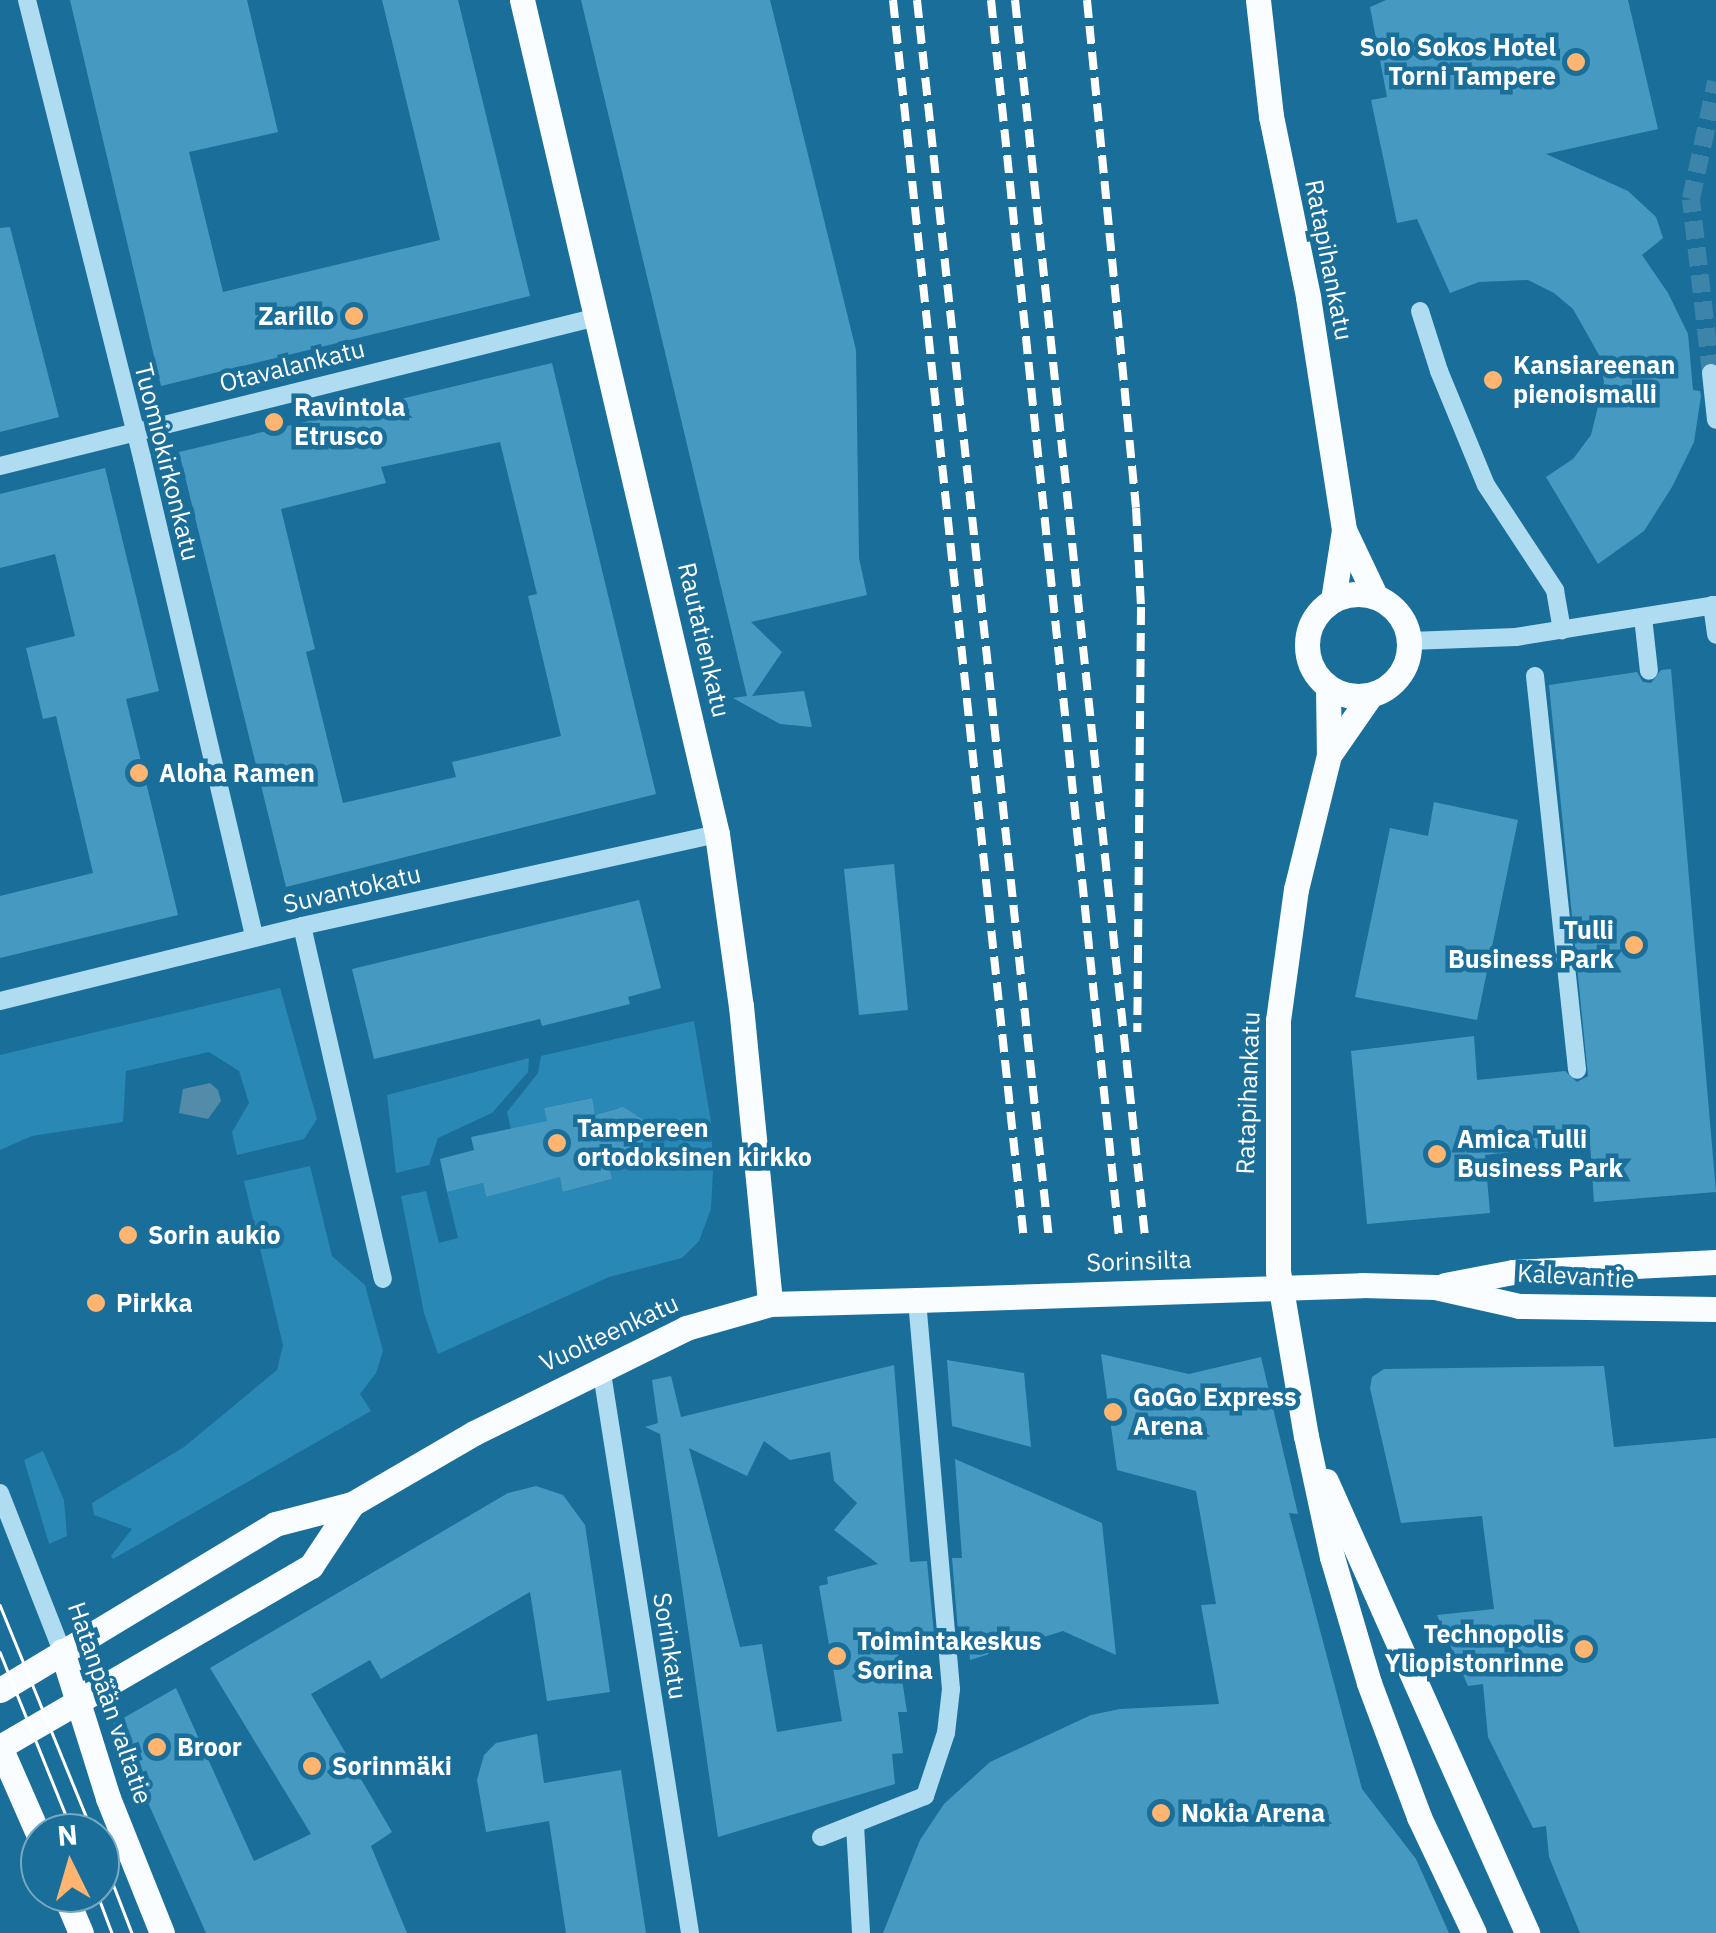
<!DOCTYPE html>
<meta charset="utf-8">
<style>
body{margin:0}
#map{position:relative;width:1716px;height:1933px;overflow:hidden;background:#1a6e9a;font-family:"IBM Plex Sans",sans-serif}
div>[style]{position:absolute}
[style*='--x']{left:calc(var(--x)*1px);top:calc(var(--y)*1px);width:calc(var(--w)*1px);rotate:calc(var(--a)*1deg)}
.green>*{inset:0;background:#2988b6}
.water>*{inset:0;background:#538ca8}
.building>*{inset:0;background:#469ac2}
.minor-tunnel>*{height:18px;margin-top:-9px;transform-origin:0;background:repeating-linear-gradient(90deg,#3c84a9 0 18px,transparent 0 27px)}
.minor>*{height:18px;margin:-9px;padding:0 9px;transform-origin:9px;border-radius:9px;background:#afdcf1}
.major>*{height:25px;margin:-12.5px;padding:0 12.5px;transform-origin:12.5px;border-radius:12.5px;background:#f9fdff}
.major>.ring{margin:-12.5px;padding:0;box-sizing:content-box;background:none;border:25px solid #f9fdff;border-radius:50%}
.tram>*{height:2.5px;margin:-1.25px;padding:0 1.25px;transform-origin:1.25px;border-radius:1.25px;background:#fff}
.rail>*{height:8px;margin-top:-4px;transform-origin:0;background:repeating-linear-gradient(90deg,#fff 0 18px,transparent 0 26px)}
.major-bridge>*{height:25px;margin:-12.5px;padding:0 12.5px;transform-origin:12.5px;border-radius:12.5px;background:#f9fdff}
.dots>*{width:28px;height:28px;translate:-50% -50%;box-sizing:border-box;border:5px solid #1a6e9a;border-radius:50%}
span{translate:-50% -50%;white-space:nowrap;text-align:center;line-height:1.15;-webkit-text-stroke:9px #1a6e9a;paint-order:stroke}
.poi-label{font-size:25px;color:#fff;font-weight:700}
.right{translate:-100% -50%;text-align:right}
.left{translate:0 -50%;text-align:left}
.street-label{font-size:25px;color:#fff}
.north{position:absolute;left:20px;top:1813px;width:100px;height:100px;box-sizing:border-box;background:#1a6e9a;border:2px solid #76a8c2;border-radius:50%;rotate:355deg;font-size:28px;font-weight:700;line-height:40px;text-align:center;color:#fff}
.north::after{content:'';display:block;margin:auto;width:35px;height:45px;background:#ffb56f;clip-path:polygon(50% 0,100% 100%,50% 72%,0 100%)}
</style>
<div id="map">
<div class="green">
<i style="clip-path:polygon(280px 988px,317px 1119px,304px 1139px,237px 1155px,232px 1132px,249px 1103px,239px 1071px,209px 1052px,126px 1071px,123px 1122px,32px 1136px,0 1150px,0 1055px)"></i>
<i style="clip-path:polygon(694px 1021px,711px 1122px,713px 1172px,711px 1209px,699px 1241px,682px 1258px,609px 1277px,438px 1354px,424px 1313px,401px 1196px,426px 1191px,439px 1243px,458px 1238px,447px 1192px,483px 1183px,486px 1197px,559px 1174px,564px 1192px,612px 1179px,608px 1162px,636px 1150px,645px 1137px,642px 1119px,618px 1108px,595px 1115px,591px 1098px,544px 1108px,549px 1125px,512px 1134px,507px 1112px,538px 1073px,541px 1056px)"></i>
<i style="clip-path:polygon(529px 1058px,528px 1072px,492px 1113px,438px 1138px,429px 1165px,396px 1173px,387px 1095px)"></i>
<i style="clip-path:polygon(310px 1166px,332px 1256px,365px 1285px,383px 1351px,376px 1373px,360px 1394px,371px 1411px,113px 1559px,111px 1556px,132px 1529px,94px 1515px,92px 1503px,184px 1447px,277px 1370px,283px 1345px,244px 1181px)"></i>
<i style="clip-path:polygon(43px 1451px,64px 1500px,67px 1536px,49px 1544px,24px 1460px)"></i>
</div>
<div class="water">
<i style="clip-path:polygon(210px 1083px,218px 1090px,221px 1101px,208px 1119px,179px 1113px,183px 1089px)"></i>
</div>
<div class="building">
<i style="clip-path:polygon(70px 0,247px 0,278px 132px,189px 152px,223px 292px,440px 240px,382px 0,458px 0,530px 296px,161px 386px)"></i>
<i style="clip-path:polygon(581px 0,770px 0,856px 350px,859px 558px,867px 595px,751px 622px,782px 652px,752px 696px,804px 691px,812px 727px,780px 724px,733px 698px,747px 696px)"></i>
<i style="clip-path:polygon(1386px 0,1628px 0,1658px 129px,1546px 154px,1628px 191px,1656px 217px,1663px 238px,1642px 255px,1668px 293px,1688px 334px,1693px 390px,1700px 391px,1701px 396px,1694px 442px,1672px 487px,1644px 531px,1598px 564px,1546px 477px,1573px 459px,1591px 435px,1604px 382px,1599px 355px,1573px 309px,1554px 293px,1528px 280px,1479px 282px,1450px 293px,1417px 219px,1397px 223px,1371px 100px,1387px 97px,1370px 7px)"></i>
<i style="clip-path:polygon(10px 227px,59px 417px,0 432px,0 228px)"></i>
<i style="clip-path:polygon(evenodd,552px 363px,656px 794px,286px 887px,179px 452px,552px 363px,500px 442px,537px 594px,528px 596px,561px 736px,452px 762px,456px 777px,343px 803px,306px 652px,315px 649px,281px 509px,386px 483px,381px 467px,500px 442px)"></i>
<i style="clip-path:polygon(105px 468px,159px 691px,126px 699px,178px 915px,0 958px,0 896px,93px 873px,56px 716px,43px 719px,26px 648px,75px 636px,55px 554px,0 568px,0 494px)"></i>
<i style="clip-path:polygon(1671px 669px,1716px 1192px,1594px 1202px,1590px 1143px,1485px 1155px,1490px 1213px,1367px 1224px,1351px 1051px,1474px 1036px,1477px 1080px,1565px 1071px,1577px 1082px,1588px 1076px,1549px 685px,1637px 672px,1643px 682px,1651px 683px,1661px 670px)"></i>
<i style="clip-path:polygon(1434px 802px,1518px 820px,1477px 1020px,1355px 997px,1390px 828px,1428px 836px)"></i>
<i style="clip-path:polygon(894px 864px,908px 1010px,859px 1015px,844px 869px)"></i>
<i style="clip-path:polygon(639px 900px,661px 988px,628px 997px,630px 1004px,542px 1026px,540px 1019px,374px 1059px,352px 969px)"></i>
<i style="clip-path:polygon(592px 1098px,595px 1115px,623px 1107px,642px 1119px,645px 1137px,633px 1156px,608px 1162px,612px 1179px,563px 1192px,560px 1177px,486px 1197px,483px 1183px,447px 1192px,440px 1159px,474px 1150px,471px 1137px,547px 1121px,544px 1108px)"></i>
<i style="clip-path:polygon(1101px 1354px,1189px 1374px,1261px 1357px,1298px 1514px,1289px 1513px,1362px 1789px,1416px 1859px,1449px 1933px,883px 1933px,920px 1840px,944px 1804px,990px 1762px,1091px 1715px,1120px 1709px,1219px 1704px,1201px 1605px,1216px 1604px,1196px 1491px,1117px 1470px)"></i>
<i style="clip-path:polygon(947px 1360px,1024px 1373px,1031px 1447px,952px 1426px)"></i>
<i style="clip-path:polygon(evenodd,894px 1365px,910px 1562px,927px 1561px,934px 1634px,896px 1640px,907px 1712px,898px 1712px,903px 1753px,892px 1754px,895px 1784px,718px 1837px,660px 1434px,645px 1427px,658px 1423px,652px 1380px,671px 1376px,681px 1417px,894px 1365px,764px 1441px,790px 1460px,830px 1452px,834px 1481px,857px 1503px,834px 1530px,878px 1564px,827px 1577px,828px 1584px,819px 1586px,842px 1721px,777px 1732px,762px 1644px,740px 1647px,689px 1448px,747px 1476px,764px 1441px)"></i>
<i style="clip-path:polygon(1604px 1366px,1614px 1447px,1716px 1438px,1716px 1933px,1580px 1933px,1549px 1857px,1546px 1826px,1533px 1828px,1488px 1737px,1483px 1684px,1468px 1686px,1437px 1615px,1494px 1609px,1482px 1516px,1401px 1523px,1370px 1388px,1372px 1377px,1384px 1369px)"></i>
<i style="clip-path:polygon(955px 1459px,1102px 1523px,1116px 1655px,1063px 1631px,970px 1660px,968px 1629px,958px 1631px,952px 1558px,962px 1558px)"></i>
<i style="clip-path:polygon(536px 1486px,563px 1495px,585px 1525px,610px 1692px,547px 1701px,530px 1592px,381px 1679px,370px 1660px,311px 1694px,392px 1832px,371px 1846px,407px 1933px,206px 1933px,113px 1724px,176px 1688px,254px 1861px,311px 1834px,210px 1668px,508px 1493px)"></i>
<i style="clip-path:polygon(537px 1734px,544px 1783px,621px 1770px,646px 1933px,566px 1933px,549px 1821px,486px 1832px,477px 1780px,484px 1755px,496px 1743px)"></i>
</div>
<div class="minor-tunnel">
<i style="--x:1711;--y:373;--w:175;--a:-96.6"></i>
<i style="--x:1691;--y:199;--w:120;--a:-77.9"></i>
</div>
<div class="minor">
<i style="--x:27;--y:0;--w:472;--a:75.9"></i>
<i style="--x:142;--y:458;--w:492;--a:76.8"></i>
<i style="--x:1420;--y:311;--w:63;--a:72.4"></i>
<i style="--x:1439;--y:371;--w:123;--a:67.6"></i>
<i style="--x:1486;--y:485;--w:126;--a:56.7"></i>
<i style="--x:1555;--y:590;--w:41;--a:80.1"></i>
<i style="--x:1711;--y:373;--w:47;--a:83.9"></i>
<i style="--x:0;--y:466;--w:615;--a:-14.01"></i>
<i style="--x:1712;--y:605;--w:30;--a:82"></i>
<i style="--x:1643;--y:617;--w:54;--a:83.7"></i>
<i style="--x:1410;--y:641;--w:106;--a:-2.2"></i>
<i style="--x:1516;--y:637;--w:203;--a:-9.1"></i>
<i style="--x:1535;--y:676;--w:396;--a:83.9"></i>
<i style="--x:302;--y:926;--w:362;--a:77.1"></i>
<i style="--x:0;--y:1001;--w:311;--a:-13.9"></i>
<i style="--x:302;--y:926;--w:425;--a:-12.5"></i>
<i style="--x:601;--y:1367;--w:573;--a:81.06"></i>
<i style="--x:0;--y:1493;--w:170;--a:68.6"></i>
<i style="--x:855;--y:1825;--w:108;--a:86.8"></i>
<i style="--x:821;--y:1837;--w:112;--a:-21.5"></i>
<i style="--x:925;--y:1796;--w:66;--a:-71.6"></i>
<i style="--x:946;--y:1733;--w:44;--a:-83.5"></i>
<i style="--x:951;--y:1689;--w:390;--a:-95"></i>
</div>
<div class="major">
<i style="--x:522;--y:0;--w:856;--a:76.84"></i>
<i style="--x:717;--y:834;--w:174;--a:82.1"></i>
<i style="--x:741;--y:1006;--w:299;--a:84.4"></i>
<i style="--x:1258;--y:0;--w:117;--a:83.6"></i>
<i style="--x:1271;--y:116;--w:185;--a:78.4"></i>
<i style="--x:1308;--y:297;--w:236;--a:81.2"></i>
<i style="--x:1344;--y:530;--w:74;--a:64.5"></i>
<i class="ring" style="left:1307px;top:594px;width:77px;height:77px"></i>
<i style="--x:1333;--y:600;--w:71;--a:-81.1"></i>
<i style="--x:1328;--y:687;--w:68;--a:89.2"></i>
<i style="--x:1329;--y:755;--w:138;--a:103.8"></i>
<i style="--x:1296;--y:889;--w:132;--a:97.8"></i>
<i style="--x:1278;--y:1020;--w:251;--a:90"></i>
<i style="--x:1278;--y:1271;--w:167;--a:80.4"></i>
<i style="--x:1306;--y:1436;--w:124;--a:77.9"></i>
<i style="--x:1332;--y:1557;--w:131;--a:73.6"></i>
<i style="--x:1369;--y:1683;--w:143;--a:69.5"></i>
<i style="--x:1419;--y:1817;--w:128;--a:64.6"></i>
<i style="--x:1329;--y:755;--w:72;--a:-55.2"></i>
<i style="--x:1362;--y:1285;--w:73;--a:1.6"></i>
<i style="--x:1435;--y:1287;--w:86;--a:12.7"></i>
<i style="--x:1519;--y:1306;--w:197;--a:0.9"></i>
<i style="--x:1445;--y:1285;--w:69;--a:-10.8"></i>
<i style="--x:1513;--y:1272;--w:203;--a:-2.8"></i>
<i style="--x:1326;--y:1481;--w:495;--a:66"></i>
<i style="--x:62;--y:1651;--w:154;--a:72.6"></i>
<i style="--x:108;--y:1798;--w:145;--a:68.2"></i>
<i style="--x:0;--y:1690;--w:321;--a:-31.1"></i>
<i style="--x:275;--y:1524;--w:80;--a:-14.6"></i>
<i style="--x:352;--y:1504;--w:141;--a:-30.2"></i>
<i style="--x:474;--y:1433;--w:237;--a:-26.3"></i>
<i style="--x:686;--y:1328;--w:87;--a:-15.9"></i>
<i style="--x:770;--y:1304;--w:147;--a:-1.6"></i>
<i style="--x:0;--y:1747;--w:360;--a:-30.2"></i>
<i style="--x:311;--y:1566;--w:74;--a:-56.5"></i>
<i style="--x:0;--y:1747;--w:99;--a:66.3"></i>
<i style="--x:64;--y:1893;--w:43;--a:67"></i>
</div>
<div class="tram">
<i style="--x:0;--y:1605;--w:246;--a:67.8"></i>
<i style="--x:0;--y:1652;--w:195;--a:68"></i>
<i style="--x:100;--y:1850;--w:89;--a:68.9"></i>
<i style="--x:97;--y:1893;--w:43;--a:69.4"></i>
</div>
<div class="rail">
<i style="--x:893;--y:0;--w:1247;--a:83.97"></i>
<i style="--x:917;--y:0;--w:1246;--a:83.92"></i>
<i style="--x:991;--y:0;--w:1244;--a:84.09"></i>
<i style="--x:1015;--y:0;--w:1243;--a:84"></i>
<i style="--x:1087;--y:0;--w:510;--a:84.49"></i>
<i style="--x:1136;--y:508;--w:99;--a:87.1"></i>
<i style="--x:1141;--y:607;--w:425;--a:90.5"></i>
</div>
<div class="major-bridge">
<i style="--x:917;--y:1300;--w:445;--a:-1.9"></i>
</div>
<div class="dots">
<i style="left:1576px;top:62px;background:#ffb56f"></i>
<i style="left:354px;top:316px;background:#ffb56f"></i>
<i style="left:1493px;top:380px;background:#ffb56f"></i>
<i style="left:274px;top:422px;background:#ffb56f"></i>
<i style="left:139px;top:773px;background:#ffb56f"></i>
<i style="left:1634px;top:945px;background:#ffb56f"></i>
<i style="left:557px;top:1143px;background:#ffb56f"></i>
<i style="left:1437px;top:1154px;background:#ffb56f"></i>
<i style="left:128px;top:1235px;background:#ffb56f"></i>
<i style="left:96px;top:1303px;background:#ffb56f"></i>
<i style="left:1113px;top:1412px;background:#ffb56f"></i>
<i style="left:1584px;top:1649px;background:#ffb56f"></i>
<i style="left:837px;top:1656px;background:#ffb56f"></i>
<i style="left:157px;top:1747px;background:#ffb56f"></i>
<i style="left:312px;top:1766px;background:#ffb56f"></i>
<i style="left:1161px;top:1813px;background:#ffb56f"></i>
</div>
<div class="poi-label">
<span class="right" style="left:1556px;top:62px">Solo Sokos Hotel<br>Torni Tampere</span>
<span class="right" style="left:334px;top:316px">Zarillo</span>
<span class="left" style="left:1513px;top:380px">Kansiareenan<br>pienoismalli</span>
<span class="left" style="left:294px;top:422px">Ravintola<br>Etrusco</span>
<span class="left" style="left:159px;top:773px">Aloha Ramen</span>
<span class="right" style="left:1614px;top:945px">Tulli<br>Business Park</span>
<span class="left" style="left:577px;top:1143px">Tampereen<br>ortodoksinen kirkko</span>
<span class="left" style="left:1457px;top:1154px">Amica Tulli<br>Business Park</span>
<span class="left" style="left:148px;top:1235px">Sorin aukio</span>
<span class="left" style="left:116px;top:1303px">Pirkka</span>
<span class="left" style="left:1133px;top:1412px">GoGo Express<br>Arena</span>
<span class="right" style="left:1564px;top:1649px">Technopolis<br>Yliopistonrinne</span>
<span class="left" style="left:857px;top:1656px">Toimintakeskus<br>Sorina</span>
<span class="left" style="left:177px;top:1747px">Broor</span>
<span class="left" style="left:332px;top:1766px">Sorinmäki</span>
<span class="left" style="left:1181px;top:1813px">Nokia Arena</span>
</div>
<div class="street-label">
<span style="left:1329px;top:260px;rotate:79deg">Ratapihankatu</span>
<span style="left:292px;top:366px;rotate:-14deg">Otavalankatu</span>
<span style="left:167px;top:462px;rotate:76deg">Tuomiokirkonkatu</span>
<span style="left:704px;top:640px;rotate:77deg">Rautatienkatu</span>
<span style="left:352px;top:889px;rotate:-13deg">Suvantokatu</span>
<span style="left:1248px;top:1093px;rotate:-88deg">Ratapihankatu</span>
<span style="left:1139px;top:1261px;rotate:-2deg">Sorinsilta</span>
<span style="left:1576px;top:1276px;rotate:3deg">Kalevantie</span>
<span style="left:609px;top:1333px;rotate:-25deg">Vuolteenkatu</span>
<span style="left:670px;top:1646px;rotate:81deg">Sorinkatu</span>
<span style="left:110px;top:1703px;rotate:71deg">Hatanpään valtatie</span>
</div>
<div class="north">N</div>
</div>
